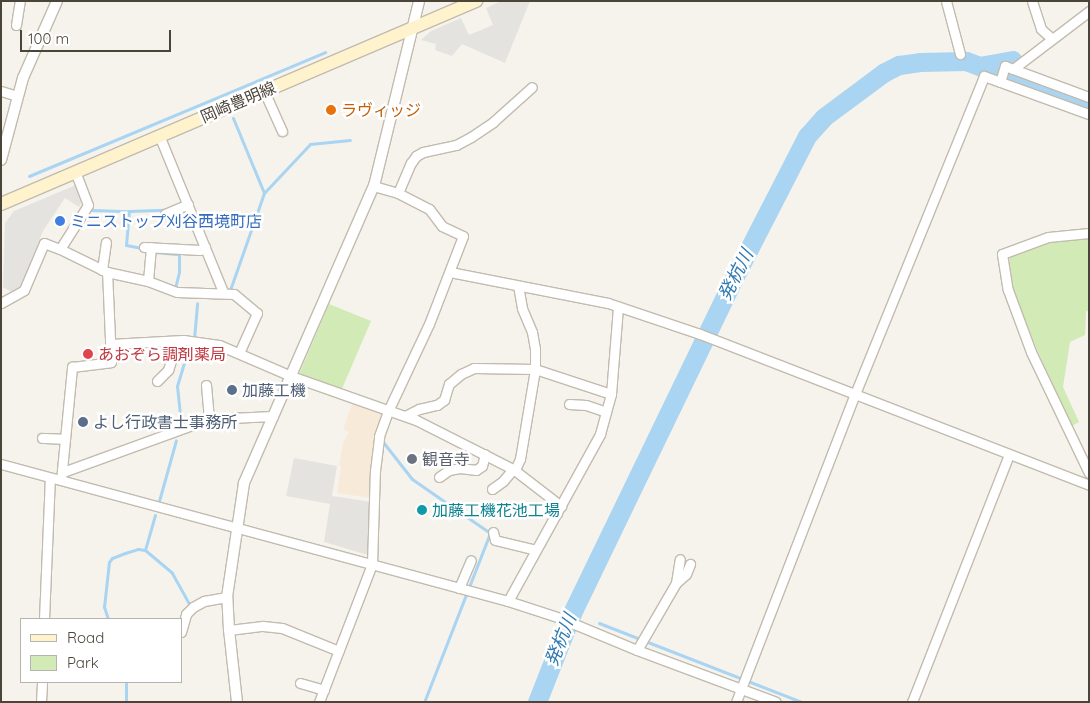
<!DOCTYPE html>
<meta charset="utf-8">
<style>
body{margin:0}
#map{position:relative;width:1090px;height:703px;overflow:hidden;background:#f6f3ec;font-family:Quicksand,"Noto Sans JP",sans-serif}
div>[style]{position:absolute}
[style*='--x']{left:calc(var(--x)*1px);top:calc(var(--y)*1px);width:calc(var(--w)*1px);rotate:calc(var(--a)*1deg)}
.commercial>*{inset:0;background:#f7ead8}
.green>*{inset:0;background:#d2eab5}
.parking>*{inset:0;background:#e5e3e0}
.stream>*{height:3px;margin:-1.5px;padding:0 1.5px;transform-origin:1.5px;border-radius:1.5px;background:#a9d4f2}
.river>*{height:19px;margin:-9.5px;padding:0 9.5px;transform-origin:9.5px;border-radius:9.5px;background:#a9d4f2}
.roads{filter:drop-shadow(1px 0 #c2bbae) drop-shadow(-1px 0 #c2bbae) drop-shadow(0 1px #c2bbae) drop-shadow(0 -1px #c2bbae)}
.minor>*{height:9px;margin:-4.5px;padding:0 4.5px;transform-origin:4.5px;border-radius:4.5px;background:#fff}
.tertiary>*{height:10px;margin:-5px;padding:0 5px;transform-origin:5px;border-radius:5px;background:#fff}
.secondary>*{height:12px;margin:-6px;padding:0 6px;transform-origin:6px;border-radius:6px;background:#fff3cd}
.dots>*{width:14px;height:14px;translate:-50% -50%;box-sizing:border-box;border:2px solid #fff;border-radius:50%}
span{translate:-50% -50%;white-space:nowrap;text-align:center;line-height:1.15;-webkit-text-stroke:5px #fff;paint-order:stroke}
.street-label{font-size:16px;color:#4b4439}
.food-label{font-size:16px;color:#c56008}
.left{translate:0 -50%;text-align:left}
.shop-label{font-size:16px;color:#366cbe}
.health-label{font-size:16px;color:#be3a42}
.service-label{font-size:16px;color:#4e5e75}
.worship-label{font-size:16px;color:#5b616d}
.culture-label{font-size:16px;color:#0d838f}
.water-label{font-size:18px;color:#2e7ab2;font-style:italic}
.frame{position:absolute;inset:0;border:2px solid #4b4439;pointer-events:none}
.legend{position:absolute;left:20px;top:618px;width:162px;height:65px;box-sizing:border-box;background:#fff;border:1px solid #b7b4b0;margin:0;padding:6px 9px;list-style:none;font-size:15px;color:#4b4439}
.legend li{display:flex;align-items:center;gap:10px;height:25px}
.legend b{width:25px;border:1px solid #b7b4b0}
.scale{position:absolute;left:20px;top:30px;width:151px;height:22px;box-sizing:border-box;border:2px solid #4b4439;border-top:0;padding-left:6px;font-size:15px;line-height:18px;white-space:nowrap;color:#4b4439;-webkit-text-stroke:4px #fff;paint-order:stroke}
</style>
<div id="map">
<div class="commercial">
<i style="clip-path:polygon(353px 402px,384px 413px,371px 498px,337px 493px,341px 467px,339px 465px,343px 443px,349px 432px,343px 429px)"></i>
</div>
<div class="green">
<i style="clip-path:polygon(1089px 239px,1089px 311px,1086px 311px,1085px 335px,1070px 342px,1063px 387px,1079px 422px,1072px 426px,1038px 352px,1013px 289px,1009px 258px,1048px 243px)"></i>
<i style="clip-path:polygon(329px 304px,371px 321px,341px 391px,302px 377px,300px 372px)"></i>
</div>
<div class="parking">
<i style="clip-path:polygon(501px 1px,530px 1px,505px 63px,462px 44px,452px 56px,435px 50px,436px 44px,421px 40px,431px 31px,461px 18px,469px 35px,493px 25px,486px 8px)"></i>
<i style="clip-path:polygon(76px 185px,81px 203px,79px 207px,65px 198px,43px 231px,21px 286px,13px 293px,3px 287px,5px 223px,14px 211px)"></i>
<i style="clip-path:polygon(294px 458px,337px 466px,332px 496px,372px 502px,368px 555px,324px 542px,330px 504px,286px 496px)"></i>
</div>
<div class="stream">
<i style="--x:233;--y:118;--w:81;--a:67.5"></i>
<i style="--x:29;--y:176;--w:321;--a:-22.7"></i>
<i style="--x:91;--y:210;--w:38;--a:2"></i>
<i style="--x:129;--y:211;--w:34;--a:95"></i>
<i style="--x:126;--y:245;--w:16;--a:11"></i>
<i style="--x:129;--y:211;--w:36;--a:-2"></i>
<i style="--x:154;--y:252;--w:25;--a:5"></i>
<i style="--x:179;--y:254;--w:18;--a:90"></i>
<i style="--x:179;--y:272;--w:16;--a:104"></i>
<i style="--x:175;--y:288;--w:3;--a:0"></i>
<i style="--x:230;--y:290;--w:103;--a:-70.7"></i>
<i style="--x:264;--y:193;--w:67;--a:-46.8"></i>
<i style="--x:310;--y:144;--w:40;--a:-5.7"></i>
<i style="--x:194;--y:339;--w:36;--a:-85"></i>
<i style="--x:181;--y:424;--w:38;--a:-96"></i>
<i style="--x:177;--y:386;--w:45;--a:-73.2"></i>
<i style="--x:383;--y:436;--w:6;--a:90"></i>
<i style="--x:383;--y:442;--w:47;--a:51.9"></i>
<i style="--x:412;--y:479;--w:95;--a:34.7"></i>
<i style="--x:490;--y:533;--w:181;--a:111.3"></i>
<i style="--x:159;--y:501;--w:63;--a:-74.4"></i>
<i style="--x:155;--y:515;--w:36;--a:106"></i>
<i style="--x:145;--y:550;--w:35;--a:40"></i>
<i style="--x:172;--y:573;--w:37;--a:61"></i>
<i style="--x:108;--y:619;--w:13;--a:-108"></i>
<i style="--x:104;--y:607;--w:45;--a:-83.7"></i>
<i style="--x:109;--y:562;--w:5;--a:-53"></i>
<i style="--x:112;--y:558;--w:14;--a:-21"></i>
<i style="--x:125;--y:553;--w:14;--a:-17"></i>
<i style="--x:138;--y:549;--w:7;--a:8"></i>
<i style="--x:599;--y:623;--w:218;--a:21.3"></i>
<i style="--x:126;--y:702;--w:20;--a:-90"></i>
</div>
<div class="river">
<i style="--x:979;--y:66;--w:34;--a:-10"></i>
<i style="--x:537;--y:702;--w:96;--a:-68.5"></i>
<i style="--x:572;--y:613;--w:370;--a:-64.2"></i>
<i style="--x:733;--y:280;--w:162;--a:-62.8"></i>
<i style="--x:807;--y:136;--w:25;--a:-48"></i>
<i style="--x:824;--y:117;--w:74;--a:-36.7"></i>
<i style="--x:883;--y:73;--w:18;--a:-27"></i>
<i style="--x:899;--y:65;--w:21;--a:-8"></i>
<i style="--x:920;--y:62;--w:46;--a:-1.2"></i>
<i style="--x:966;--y:61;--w:131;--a:20.5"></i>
</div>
<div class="roads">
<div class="minor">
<i style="--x:946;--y:1;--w:55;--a:75.2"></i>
<i style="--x:1032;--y:1;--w:29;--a:72"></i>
<i style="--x:1041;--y:29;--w:13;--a:42"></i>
<i style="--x:16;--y:25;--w:24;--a:-81"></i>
<i style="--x:1013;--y:69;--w:96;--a:-37.3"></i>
<i style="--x:1000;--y:82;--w:17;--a:-73"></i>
<i style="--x:1005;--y:66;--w:90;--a:20.3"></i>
<i style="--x:1;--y:91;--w:17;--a:17"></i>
<i style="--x:264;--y:91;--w:44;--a:65.8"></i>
<i style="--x:159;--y:135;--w:170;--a:67.8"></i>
<i style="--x:398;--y:193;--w:33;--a:-67"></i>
<i style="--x:411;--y:163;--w:9;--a:-54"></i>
<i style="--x:416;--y:156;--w:8;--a:-30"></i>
<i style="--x:423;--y:152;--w:34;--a:-12"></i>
<i style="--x:456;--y:145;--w:17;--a:-28"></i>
<i style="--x:471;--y:137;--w:27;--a:-34"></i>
<i style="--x:493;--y:122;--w:52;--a:-41.9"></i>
<i style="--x:165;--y:214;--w:25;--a:-23"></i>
<i style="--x:1089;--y:233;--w:41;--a:174.4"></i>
<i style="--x:1048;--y:237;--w:49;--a:159.7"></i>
<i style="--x:1002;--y:254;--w:36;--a:81"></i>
<i style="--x:1008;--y:290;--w:66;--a:69.6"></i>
<i style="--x:1031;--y:352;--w:134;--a:64.4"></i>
<i style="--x:144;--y:247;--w:56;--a:3.1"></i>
<i style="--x:200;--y:250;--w:6;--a:-31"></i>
<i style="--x:60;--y:249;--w:52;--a:26.1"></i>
<i style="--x:107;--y:272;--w:42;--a:12.4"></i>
<i style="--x:148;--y:281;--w:31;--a:21"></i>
<i style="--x:177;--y:292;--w:57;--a:2"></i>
<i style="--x:234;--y:294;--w:30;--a:40"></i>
<i style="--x:257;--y:313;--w:44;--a:114.2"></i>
<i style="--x:102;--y:270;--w:28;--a:-82"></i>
<i style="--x:450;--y:272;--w:161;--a:11.1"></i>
<i style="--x:608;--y:303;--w:97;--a:18.6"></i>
<i style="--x:700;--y:334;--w:417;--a:21.2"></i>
<i style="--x:148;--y:281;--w:34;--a:-85"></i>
<i style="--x:1;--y:303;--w:26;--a:-29"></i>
<i style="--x:24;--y:290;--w:51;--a:-66.9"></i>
<i style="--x:44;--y:243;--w:17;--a:21"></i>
<i style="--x:60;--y:249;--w:52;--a:-57.5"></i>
<i style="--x:88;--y:205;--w:36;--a:-111"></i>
<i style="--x:110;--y:344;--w:73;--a:-3.1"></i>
<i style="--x:183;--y:340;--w:36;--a:8"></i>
<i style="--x:219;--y:345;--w:78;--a:23.3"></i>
<i style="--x:291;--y:376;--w:133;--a:19.4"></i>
<i style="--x:416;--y:420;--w:109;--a:26.8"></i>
<i style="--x:513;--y:469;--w:61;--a:37.6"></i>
<i style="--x:157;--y:381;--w:16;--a:-45"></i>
<i style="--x:168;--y:370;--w:19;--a:-72"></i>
<i style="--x:174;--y:352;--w:15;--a:-53"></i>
<i style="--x:206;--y:385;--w:34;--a:85"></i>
<i style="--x:569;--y:404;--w:17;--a:3"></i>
<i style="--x:586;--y:405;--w:21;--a:19"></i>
<i style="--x:405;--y:416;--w:16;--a:-27"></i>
<i style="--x:419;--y:409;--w:18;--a:-13"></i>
<i style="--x:437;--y:405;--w:9;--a:-36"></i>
<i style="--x:444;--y:400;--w:17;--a:-73"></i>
<i style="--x:449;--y:384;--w:16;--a:-40"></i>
<i style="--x:461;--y:374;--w:14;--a:-25"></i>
<i style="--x:474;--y:368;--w:61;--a:0.9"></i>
<i style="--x:535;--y:369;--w:80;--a:18.2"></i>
<i style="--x:42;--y:438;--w:23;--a:2"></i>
<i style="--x:1;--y:464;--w:525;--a:15.12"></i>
<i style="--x:508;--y:601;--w:55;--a:18.1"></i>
<i style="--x:560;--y:618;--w:83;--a:22.6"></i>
<i style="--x:637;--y:650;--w:148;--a:20.5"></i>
<i style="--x:515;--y:470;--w:12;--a:-66"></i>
<i style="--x:520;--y:459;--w:91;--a:-80.5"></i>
<i style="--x:535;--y:369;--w:20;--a:-90"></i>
<i style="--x:535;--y:349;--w:17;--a:-100"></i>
<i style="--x:532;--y:332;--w:26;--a:-113"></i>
<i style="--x:522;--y:308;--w:22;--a:-100"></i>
<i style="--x:63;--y:472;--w:155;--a:-20"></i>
<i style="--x:209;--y:419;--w:64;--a:-2.7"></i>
<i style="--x:439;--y:477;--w:12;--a:-35"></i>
<i style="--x:449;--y:470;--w:11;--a:-10"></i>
<i style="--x:460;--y:468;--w:16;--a:7"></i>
<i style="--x:476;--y:470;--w:7;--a:-34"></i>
<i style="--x:482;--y:466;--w:12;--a:-76"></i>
<i style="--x:61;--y:480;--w:114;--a:-84.4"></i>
<i style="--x:72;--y:367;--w:39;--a:-7"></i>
<i style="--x:111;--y:362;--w:90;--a:-92.5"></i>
<i style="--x:492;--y:489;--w:14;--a:-36"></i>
<i style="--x:503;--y:481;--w:16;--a:-50"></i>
<i style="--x:526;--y:511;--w:17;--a:-10"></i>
<i style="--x:543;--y:508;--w:15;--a:20"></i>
<i style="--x:493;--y:532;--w:8;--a:76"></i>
<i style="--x:495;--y:540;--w:42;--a:13.7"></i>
<i style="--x:676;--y:583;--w:13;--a:-42"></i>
<i style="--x:686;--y:574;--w:11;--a:-68"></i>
<i style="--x:459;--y:588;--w:30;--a:-67"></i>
<i style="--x:508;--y:601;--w:191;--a:-61.1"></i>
<i style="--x:600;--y:434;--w:41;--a:-74.6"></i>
<i style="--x:611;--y:394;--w:87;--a:-85.4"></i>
<i style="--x:44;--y:619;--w:141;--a:-87.6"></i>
<i style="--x:229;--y:630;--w:34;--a:-7"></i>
<i style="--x:263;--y:626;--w:19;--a:6"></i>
<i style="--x:282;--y:628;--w:61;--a:22"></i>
<i style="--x:181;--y:632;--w:19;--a:-74"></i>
<i style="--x:186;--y:614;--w:10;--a:-45"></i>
<i style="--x:193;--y:607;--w:13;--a:-29"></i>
<i style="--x:204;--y:601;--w:23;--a:-10"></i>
<i style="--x:637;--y:650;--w:78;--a:-59.8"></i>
<i style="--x:676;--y:583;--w:24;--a:-81"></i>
<i style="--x:300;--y:683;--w:25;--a:16"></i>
<i style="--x:41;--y:702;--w:20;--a:-87"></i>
<i style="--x:319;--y:702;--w:148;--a:-69"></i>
<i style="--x:372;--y:564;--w:93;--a:-88.2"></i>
<i style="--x:375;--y:471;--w:35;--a:-83"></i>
<i style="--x:379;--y:436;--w:27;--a:-70"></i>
<i style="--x:388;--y:411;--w:96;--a:-64.8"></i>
<i style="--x:429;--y:324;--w:94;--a:-68.9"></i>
<i style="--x:463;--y:236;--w:23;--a:-155"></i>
<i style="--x:442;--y:226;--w:21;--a:-127"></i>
<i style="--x:429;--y:209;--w:35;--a:-153"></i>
<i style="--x:398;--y:193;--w:25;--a:-164"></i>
<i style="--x:736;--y:702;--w:330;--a:-68.9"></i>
<i style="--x:855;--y:394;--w:343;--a:-67.9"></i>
<i style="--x:984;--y:76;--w:112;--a:19.9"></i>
<i style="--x:912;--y:702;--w:266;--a:-68.6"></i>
</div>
<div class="tertiary">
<i style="--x:1;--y:160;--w:85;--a:-75"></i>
<i style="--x:23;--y:78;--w:84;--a:-66.2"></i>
<i style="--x:237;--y:702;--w:72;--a:-96.3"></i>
<i style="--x:229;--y:630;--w:33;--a:-93"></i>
<i style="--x:227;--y:597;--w:115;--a:-81.5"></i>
<i style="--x:244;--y:483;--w:324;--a:-66.4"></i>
<i style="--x:374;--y:186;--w:190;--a:-76.3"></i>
</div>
<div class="secondary">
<i style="--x:1;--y:204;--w:517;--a:-23.14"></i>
</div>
</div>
<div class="dots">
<i style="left:331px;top:110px;background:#e8710a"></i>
<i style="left:60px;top:221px;background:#3f7fe0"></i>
<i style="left:88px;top:354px;background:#e0444e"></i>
<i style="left:232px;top:390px;background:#5c6f8a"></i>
<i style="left:83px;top:422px;background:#5c6f8a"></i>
<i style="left:412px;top:459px;background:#6b7280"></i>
<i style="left:422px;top:510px;background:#0f9aa8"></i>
</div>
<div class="street-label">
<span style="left:238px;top:102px;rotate:-23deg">岡崎豊明線</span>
</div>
<div class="food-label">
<span class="left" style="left:341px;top:110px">ラヴィッジ</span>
</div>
<div class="shop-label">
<span class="left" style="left:70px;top:221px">ミニストップ刈谷西境町店</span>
</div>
<div class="health-label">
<span class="left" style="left:98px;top:354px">あおぞら調剤薬局</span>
</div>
<div class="service-label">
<span class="left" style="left:242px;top:390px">加藤工機</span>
<span class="left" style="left:93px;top:422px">よし行政書士事務所</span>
</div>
<div class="worship-label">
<span class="left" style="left:422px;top:459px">観音寺</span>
</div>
<div class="culture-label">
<span class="left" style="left:432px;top:510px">加藤工機花池工場</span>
</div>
<div class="water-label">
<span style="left:736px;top:275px;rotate:-63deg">発杭川</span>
<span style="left:561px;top:640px;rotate:-68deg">発杭川</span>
</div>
<div class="frame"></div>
<ul class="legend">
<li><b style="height:6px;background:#fff3cd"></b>Road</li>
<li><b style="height:14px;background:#d2eab5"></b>Park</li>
</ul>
<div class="scale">100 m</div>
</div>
